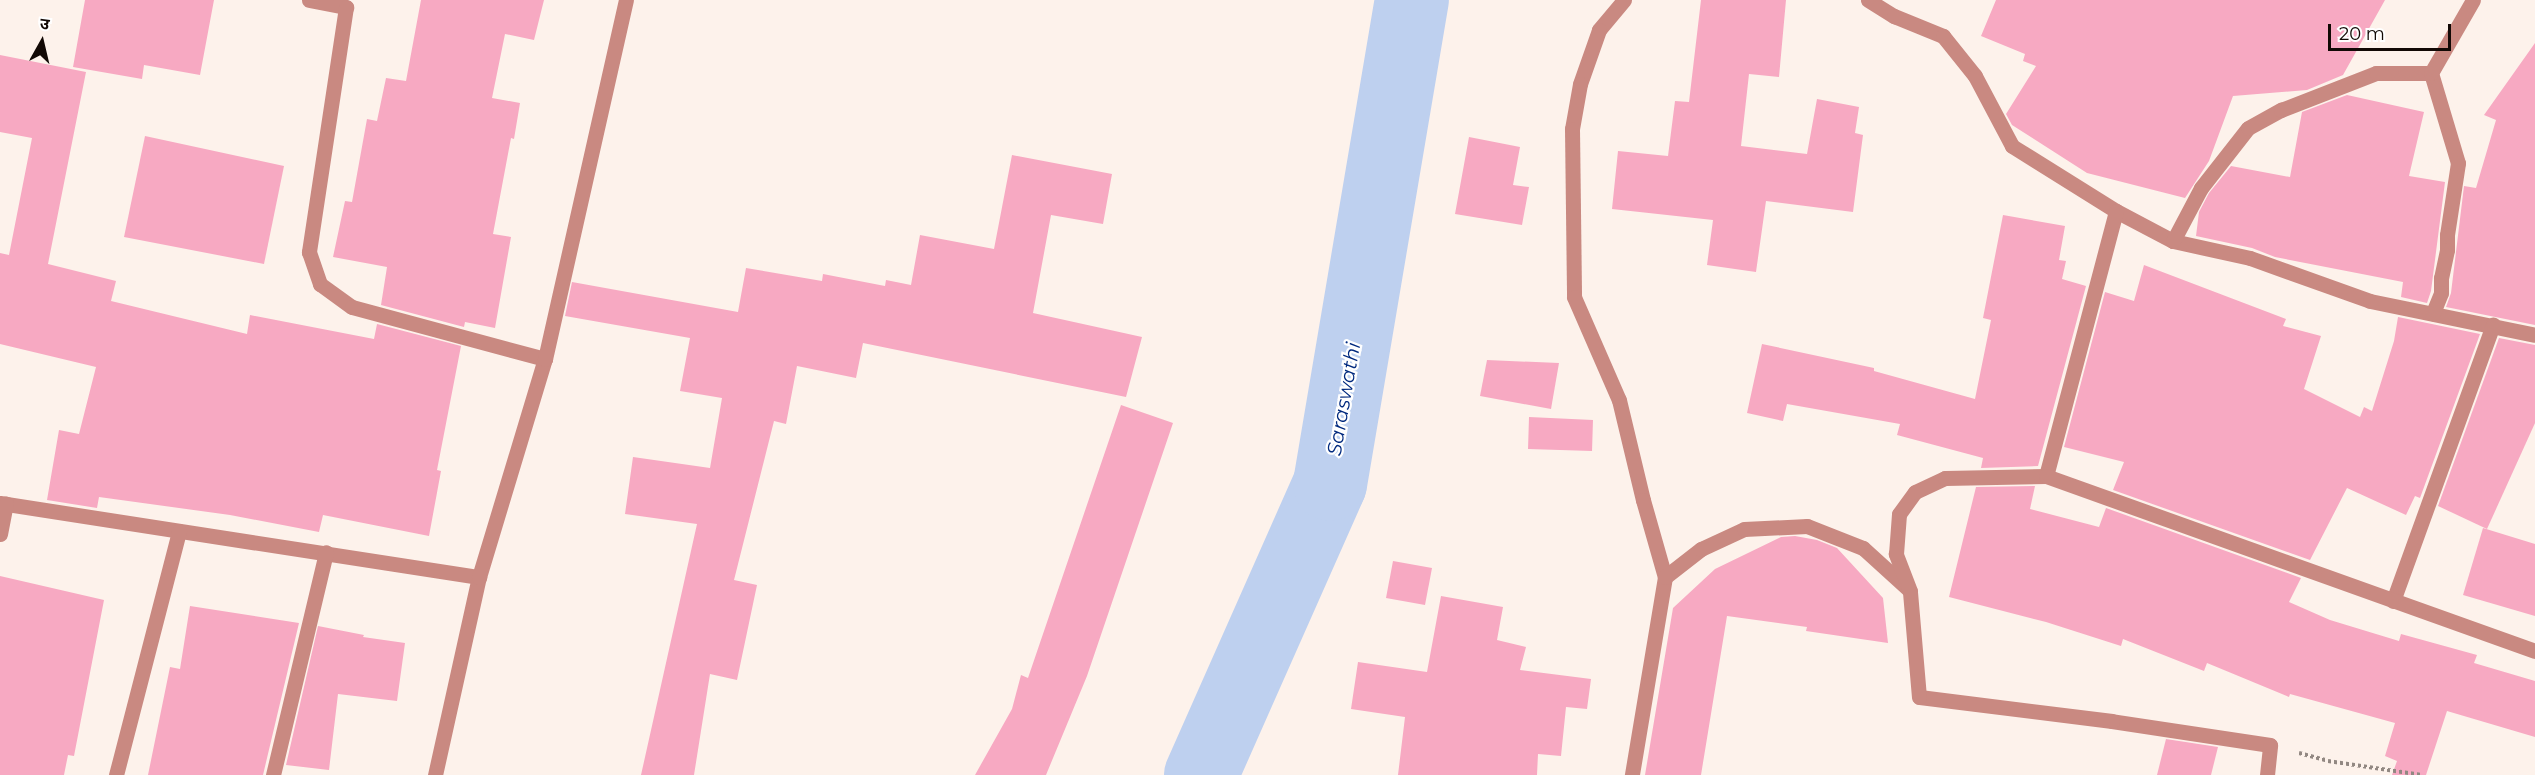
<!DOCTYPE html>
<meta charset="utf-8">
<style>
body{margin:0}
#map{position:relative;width:2535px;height:775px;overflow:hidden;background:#fdf2eb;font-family:Montserrat,"Noto Sans Devanagari",sans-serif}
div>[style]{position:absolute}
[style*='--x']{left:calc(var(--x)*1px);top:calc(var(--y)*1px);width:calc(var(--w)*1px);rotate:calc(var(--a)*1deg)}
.river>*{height:74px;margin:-37px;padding:0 37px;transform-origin:37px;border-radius:37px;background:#bed0ef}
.building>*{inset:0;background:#f7a9c2}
.path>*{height:4px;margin-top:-2px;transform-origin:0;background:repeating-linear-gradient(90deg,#928882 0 3px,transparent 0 6px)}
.street>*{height:15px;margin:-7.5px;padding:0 7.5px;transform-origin:7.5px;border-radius:7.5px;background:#c98981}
span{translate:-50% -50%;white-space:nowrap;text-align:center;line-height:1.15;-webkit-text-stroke:4.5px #fff;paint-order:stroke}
.water-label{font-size:20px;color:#00297e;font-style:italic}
.north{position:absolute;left:12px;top:12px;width:60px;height:60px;-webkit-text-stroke:4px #fff;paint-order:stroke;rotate:8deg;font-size:16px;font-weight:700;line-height:24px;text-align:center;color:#120905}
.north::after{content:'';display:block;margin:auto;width:21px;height:27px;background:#120905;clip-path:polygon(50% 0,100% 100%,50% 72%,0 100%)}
.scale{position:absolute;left:2328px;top:24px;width:123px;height:27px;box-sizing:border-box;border:3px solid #120905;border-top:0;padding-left:8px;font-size:18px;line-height:21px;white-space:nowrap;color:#120905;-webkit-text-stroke:4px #fff;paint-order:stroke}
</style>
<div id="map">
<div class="river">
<i style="--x:1201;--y:775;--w:318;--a:-66.1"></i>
<i style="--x:1330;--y:484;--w:491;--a:-80.4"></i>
</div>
<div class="building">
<i style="clip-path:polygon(85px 0,214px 0,200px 75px,144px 65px,142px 79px,73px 67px)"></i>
<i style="clip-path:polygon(421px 0,544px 0,534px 40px,505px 34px,492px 98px,520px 103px,514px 139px,511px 138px,493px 234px,511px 237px,495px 328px,465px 322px,464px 327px,381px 305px,387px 267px,333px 257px,345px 201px,352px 202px,367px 119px,377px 121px,386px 78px,406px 81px)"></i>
<i style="clip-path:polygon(1701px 0,1786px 0,1779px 77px,1749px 74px,1741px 146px,1807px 154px,1817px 99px,1859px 107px,1855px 133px,1863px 135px,1853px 212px,1766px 201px,1756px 272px,1707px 265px,1713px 220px,1612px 209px,1618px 151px,1668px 156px,1675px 101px,1689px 102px)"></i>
<i style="clip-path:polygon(1996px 0,2385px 0,2343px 75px,2307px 90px,2233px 96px,2209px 161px,2185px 198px,2087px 173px,2012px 125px,2006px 114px,2036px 66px,2023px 61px,2025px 54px,1981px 36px)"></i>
<i style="clip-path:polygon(2535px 43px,2535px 325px,2446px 307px,2451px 293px,2464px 186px,2476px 188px,2496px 120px,2484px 115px)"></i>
<i style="clip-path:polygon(0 55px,86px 72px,48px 264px,116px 281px,111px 301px,247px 334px,250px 315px,374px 339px,377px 324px,461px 346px,437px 470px,441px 471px,429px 536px,323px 515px,319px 532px,230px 515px,99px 497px,97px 508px,47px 500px,59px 430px,79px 434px,96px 367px,0 344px,0 253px,9px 255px,32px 138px,0 132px)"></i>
<i style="clip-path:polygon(2347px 95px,2424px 112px,2409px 176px,2445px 182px,2431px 291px,2427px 303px,2401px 297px,2403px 282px,2275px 257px,2252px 248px,2196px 236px,2199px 212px,2209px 193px,2231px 166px,2290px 177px,2302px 112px)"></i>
<i style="clip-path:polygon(145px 136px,284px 166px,264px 264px,124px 237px)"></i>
<i style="clip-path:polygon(1469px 137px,1520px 147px,1513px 185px,1529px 187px,1522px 225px,1455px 214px)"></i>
<i style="clip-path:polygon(1012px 155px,1112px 174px,1103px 224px,1051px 215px,1033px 313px,1142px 337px,1126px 397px,863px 343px,856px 378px,797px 366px,786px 424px,774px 421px,734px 580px,757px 585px,737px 680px,710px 674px,694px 775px,641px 775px,697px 524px,625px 514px,633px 457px,710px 468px,722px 398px,680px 391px,690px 338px,565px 316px,572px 282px,738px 312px,746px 268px,822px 281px,823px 274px,885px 286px,886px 280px,911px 285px,920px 235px,994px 249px)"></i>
<i style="clip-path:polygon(2003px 215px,2065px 226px,2059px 260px,2066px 261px,2062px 279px,2086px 286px,2038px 466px,1981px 468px,1983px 458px,1897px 435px,1900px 424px,1787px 404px,1783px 421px,1747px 413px,1762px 344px,1874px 368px,1874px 371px,1975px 399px,1991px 320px,1983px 318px)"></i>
<i style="clip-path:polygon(2144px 265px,2286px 319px,2283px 326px,2321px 336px,2304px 389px,2360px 417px,2364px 407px,2372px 411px,2394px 341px,2398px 317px,2480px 334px,2420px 498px,2415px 496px,2406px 515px,2347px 488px,2310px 560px,2113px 490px,2124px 462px,2064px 447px,2105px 292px,2134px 301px)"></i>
<i style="clip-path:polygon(2499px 338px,2535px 345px,2535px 423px,2487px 529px,2438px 506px)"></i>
<i style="clip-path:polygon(1487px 360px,1559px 363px,1551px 409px,1480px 396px)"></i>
<i style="clip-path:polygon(1121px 405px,1173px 423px,1087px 676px,1046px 775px,975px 775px,1012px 709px,1021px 675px,1028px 678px)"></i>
<i style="clip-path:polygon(1529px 417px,1593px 420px,1592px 451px,1528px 449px)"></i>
<i style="clip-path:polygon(2035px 486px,2030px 509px,2099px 527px,2106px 508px,2301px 578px,2289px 602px,2330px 620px,2399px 641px,2401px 634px,2477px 655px,2474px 663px,2535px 681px,2535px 737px,2447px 711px,2426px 775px,2392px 775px,2397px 761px,2385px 756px,2395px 723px,2290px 694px,2289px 697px,2207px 663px,2204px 671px,2123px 639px,2121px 646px,2046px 622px,1949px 597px,1976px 487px)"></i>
<i style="clip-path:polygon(2483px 528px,2535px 544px,2535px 616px,2463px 595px)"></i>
<i style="clip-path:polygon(1795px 536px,1817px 540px,1837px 548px,1883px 598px,1888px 643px,1806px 631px,1807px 627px,1727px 616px,1701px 775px,1645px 775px,1673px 608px,1715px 569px,1781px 537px)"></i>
<i style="clip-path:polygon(1393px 561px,1432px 568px,1425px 605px,1386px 598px)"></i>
<i style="clip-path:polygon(0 576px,104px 600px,74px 756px,68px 755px,64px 775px,0 775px)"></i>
<i style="clip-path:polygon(1441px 596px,1503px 607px,1497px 640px,1526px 647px,1520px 670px,1591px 679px,1587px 709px,1566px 707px,1561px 756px,1538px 754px,1537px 775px,1398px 775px,1405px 717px,1351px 709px,1358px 662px,1427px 672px)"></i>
<i style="clip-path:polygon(190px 606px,299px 623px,263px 775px,148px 775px,170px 667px,180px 669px)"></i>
<i style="clip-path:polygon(318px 626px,364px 635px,363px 637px,405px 643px,397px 701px,338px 694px,329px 770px,286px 765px)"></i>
<i style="clip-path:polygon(2166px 739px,2218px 747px,2211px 775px,2157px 775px)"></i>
</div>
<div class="path">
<i style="--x:2299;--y:753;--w:30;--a:15"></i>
<i style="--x:2328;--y:761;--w:95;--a:8.5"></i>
</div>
<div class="street">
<i style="--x:309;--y:0;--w:38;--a:11"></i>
<i style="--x:346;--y:7;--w:248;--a:98.6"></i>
<i style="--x:309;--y:252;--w:34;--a:71"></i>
<i style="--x:320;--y:284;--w:39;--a:36"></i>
<i style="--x:352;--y:307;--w:200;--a:15.1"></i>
<i style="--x:1624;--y:0;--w:39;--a:130"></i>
<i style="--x:1599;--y:30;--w:57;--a:109.4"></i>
<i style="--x:1580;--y:84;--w:46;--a:100.1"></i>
<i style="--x:1572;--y:129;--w:168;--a:89.3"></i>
<i style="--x:1574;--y:297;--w:112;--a:66.4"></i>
<i style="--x:1619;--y:400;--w:103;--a:76.5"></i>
<i style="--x:1643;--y:500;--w:80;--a:74.1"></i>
<i style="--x:1665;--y:577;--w:201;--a:99.5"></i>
<i style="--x:1868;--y:0;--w:31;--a:32"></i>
<i style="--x:1894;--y:16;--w:53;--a:22.2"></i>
<i style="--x:1943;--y:36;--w:51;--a:51.3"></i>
<i style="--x:1975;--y:76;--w:79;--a:62.1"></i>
<i style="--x:2012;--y:146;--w:123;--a:32"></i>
<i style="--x:2116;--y:211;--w:64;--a:27.8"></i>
<i style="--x:2173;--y:241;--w:79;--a:12.4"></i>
<i style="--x:2250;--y:258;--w:127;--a:19.7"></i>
<i style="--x:2370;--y:301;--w:168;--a:11.6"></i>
<i style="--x:2431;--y:73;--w:94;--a:73.3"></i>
<i style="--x:2458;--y:163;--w:73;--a:98.7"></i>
<i style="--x:2447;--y:235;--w:15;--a:90"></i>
<i style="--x:2447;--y:250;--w:29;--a:102"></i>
<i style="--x:2441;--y:278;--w:15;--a:90"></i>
<i style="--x:2441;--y:293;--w:22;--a:112"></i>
<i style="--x:2173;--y:241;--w:60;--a:-62.2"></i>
<i style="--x:2201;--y:188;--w:76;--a:-51.9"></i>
<i style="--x:2248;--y:128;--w:38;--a:-29"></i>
<i style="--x:2281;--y:110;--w:102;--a:-21.3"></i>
<i style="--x:2376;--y:73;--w:55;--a:0"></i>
<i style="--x:2431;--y:73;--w:84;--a:-60.1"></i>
<i style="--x:2046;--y:476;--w:274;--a:-75.2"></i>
<i style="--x:0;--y:503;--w:485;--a:8.8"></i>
<i style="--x:0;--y:534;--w:31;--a:-79"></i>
<i style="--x:1665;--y:577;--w:46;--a:-37.9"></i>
<i style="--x:1701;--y:549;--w:47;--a:-24.9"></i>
<i style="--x:1744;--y:529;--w:63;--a:-2.7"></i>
<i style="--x:1807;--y:526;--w:60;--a:21.4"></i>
<i style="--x:1863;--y:548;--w:61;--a:42.3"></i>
<i style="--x:2393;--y:601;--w:294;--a:-70.1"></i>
<i style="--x:116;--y:775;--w:252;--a:-75.5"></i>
<i style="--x:273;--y:775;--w:229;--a:-76.6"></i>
<i style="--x:435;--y:775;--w:203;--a:-77.5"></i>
<i style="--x:479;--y:577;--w:228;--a:-73.2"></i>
<i style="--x:545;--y:359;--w:368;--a:-77.3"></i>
<i style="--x:2267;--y:775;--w:30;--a:-84"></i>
<i style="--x:2270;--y:745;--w:160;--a:-171.4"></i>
<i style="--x:2112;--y:721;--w:194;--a:-172.9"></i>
<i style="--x:1919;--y:697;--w:106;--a:-94.9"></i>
<i style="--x:1910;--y:591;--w:40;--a:-111"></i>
<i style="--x:1896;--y:554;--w:40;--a:-85.7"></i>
<i style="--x:1899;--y:514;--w:27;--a:-54"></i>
<i style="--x:1915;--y:492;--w:33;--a:-25"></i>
<i style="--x:1945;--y:478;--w:101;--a:-1.1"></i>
<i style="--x:2046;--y:476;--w:519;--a:19.69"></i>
</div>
<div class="water-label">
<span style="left:1344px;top:399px;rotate:-80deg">Saraswathi</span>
</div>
<div class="north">उ</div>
<div class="scale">20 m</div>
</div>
